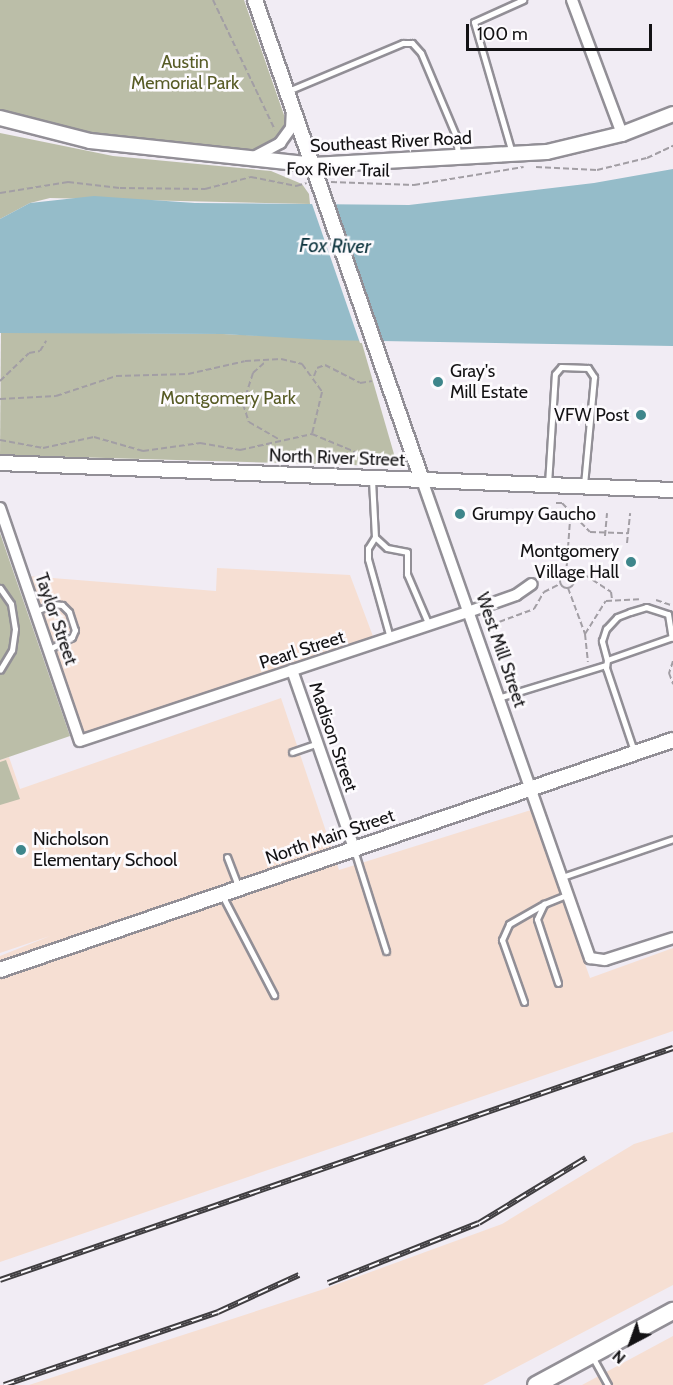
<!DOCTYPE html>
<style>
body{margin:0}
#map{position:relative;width:673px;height:1385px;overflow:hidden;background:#f1ecf4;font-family:Cabin,sans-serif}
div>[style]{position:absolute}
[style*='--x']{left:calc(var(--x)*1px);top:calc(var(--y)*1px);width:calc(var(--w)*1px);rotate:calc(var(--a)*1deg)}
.industrial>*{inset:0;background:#f6dfd3}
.green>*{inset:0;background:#bbbea8}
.water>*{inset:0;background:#95bcc9}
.pier>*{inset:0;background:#f1ecf4}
.path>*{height:2px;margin-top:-1px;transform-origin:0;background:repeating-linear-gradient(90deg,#a29ea4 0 6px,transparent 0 9px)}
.path>.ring{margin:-1px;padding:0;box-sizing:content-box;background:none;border:2px solid #a29ea4;border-radius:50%}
.roads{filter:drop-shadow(2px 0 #928f96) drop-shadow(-2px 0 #928f96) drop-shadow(0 2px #928f96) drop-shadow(0 -2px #928f96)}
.lane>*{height:5px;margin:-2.5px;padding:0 2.5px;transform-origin:2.5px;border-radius:2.5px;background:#fff}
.street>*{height:10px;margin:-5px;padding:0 5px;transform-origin:5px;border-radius:5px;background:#fff}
.secondary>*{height:14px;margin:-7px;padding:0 7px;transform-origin:7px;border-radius:7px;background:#fff}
.primary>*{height:16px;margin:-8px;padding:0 8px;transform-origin:8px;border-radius:8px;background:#fff}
.rail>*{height:6px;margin-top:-3px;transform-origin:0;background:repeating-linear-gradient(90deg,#fdfbfe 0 11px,#403e41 0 22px);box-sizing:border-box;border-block:2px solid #403e41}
.dots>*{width:16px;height:16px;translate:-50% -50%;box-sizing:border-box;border:3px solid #fdfbfe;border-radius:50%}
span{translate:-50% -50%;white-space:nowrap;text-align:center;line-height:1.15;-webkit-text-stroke:5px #fdfbfe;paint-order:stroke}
.park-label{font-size:18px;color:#575b25}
.street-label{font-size:18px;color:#131214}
.poi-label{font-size:18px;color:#131214}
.left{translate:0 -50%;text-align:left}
.right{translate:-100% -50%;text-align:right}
.water-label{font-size:20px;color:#0b323c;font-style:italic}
.north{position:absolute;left:601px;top:1313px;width:60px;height:60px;-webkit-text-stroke:4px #fdfbfe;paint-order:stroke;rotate:221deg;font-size:16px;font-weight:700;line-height:24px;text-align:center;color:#131214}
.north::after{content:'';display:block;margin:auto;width:21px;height:27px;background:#131214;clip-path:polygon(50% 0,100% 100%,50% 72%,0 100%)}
.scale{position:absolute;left:466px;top:24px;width:186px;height:27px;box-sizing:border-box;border:3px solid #131214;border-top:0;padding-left:8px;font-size:18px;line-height:21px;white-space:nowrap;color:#131214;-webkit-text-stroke:4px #fdfbfe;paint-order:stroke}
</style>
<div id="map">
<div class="industrial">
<i style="clip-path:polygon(217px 568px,350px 575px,374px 639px,82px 736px,27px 576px,216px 591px)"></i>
<i style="clip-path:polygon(281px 698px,339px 870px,531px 810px,590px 978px,673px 948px,673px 1031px,0 1262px,0 956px,50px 936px,0 953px,0 760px,9px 757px,20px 789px)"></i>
<i style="clip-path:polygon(673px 1132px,673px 1285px,483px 1385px,29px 1385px,324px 1289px,502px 1224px,634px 1144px)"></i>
<i style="clip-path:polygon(673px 1336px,673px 1385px,582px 1385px)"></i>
</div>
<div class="green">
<i style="clip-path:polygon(0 0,244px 0,284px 115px,284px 129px,273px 142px,259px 149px,222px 151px,90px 135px,0 114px)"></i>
<i style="clip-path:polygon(0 133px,113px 156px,271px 171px,302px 184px,309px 194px,310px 204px,50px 198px,30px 203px,0 219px)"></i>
<i style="clip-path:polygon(1px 332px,223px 334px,361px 340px,396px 461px,385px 466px,0 455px)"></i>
<i style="clip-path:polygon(0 533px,70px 736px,0 760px)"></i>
<i style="clip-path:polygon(6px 760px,20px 799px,0 805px,0 762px)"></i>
</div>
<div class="water">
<i style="clip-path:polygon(673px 169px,673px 346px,325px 340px,223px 334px,0 333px,0 219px,30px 203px,94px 196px,195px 203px,409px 205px,594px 183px)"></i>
</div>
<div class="pier">
<i style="clip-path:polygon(311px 201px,334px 201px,383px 342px,360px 343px)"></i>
</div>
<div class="path">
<i style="--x:213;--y:0;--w:144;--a:64.5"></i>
<i style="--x:536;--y:167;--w:61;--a:2.8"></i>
<i style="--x:597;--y:170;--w:51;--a:-13.5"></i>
<i style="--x:647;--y:158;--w:29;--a:-25"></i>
<i style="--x:331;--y:182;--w:83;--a:2.1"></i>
<i style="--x:414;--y:185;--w:111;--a:-9.3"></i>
<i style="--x:0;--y:193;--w:69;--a:-9.2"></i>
<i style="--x:68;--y:182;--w:52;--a:6.6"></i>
<i style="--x:120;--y:188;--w:85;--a:0.7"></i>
<i style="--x:205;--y:189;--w:48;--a:-14.6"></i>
<i style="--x:251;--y:177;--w:46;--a:11.3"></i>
<i style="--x:296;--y:186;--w:11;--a:-15"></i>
<i style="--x:264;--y:363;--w:15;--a:138"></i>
<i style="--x:253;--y:373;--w:33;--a:108"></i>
<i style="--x:243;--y:404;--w:19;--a:72"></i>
<i style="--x:249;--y:422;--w:34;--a:30"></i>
<i style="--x:314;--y:376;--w:9;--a:-69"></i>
<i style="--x:317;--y:368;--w:9;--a:-21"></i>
<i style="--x:325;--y:365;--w:39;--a:27"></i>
<i style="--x:360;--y:383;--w:12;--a:-9"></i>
<i style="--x:0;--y:381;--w:40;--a:-44"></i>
<i style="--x:29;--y:353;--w:11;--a:-10"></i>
<i style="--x:40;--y:351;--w:12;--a:-59"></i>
<i style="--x:0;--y:399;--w:56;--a:-3.1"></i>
<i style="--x:56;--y:396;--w:63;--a:-18.4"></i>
<i style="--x:116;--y:376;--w:72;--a:-1.6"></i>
<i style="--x:188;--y:374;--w:58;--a:-12.8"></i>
<i style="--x:245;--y:361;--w:36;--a:-3"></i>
<i style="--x:281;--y:359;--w:22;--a:13"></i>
<i style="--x:302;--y:364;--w:34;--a:54"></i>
<i style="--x:322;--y:392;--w:43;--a:103.4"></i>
<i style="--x:0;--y:440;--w:44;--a:10.5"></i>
<i style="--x:43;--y:448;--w:52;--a:-12.2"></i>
<i style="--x:94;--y:437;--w:51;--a:15.9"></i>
<i style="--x:143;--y:451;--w:58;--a:-8"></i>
<i style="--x:200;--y:443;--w:41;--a:9.9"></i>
<i style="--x:240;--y:450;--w:74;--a:-12.5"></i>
<i style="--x:312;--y:434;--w:57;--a:22.5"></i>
<i style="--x:365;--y:456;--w:34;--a:5"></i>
<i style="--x:556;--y:503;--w:6;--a:0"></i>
<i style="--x:562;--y:503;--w:40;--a:46"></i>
<i style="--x:590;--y:532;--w:38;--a:2"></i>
<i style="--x:605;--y:536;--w:23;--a:-85"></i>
<i style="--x:627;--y:543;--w:30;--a:-84"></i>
<i class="ring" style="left:560px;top:574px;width:12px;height:12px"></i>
<i style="--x:566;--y:575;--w:54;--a:-85.8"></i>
<i style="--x:570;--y:521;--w:6;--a:-45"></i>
<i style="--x:573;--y:578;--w:12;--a:-14"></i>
<i style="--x:585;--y:575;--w:31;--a:33"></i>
<i style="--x:611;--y:592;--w:7;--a:82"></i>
<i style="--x:568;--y:588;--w:49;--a:69.7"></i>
<i style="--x:585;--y:634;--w:28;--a:84"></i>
<i style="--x:656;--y:600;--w:18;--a:19"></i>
<i style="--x:491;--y:625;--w:46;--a:-20.4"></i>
<i style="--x:534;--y:609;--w:20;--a:-60"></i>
<i style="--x:544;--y:592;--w:18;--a:-27"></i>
<i style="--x:585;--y:634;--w:39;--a:-58"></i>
<i style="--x:606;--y:601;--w:33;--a:-3"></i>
<i style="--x:673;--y:661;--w:13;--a:108"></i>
<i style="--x:669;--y:673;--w:12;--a:70"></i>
</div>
<div class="roads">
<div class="lane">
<i style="--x:288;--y:91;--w:125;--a:-22.7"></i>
<i style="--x:403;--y:43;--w:9;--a:0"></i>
<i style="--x:412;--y:43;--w:13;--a:48"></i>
<i style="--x:421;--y:53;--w:90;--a:67.1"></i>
<i style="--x:456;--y:136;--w:20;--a:84"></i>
<i style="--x:512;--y:153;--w:136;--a:-106.2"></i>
<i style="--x:474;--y:22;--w:54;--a:-24.2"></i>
<i style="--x:372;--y:480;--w:57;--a:87"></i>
<i style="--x:375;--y:537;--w:16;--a:43"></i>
<i style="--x:387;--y:548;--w:20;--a:11"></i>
<i style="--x:407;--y:552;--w:22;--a:90"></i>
<i style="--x:407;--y:574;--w:56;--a:66.7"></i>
<i style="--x:548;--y:484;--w:110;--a:-86.4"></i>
<i style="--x:555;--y:374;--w:9;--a:-49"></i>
<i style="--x:561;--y:367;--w:27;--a:2"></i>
<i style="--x:588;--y:368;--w:11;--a:56"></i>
<i style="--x:594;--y:377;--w:108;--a:95.3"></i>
<i style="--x:375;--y:537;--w:13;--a:122"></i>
<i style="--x:368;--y:548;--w:11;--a:90"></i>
<i style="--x:368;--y:559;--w:82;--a:74.4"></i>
<i style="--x:0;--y:588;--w:19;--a:55"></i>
<i style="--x:11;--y:604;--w:25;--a:81"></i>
<i style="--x:15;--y:629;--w:21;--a:98"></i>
<i style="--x:12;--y:650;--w:23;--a:121"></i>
<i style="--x:36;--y:611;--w:18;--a:-22"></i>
<i style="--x:53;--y:604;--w:9;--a:6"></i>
<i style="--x:62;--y:605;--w:10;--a:45"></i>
<i style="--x:69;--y:612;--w:19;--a:72"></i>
<i style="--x:75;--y:630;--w:8;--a:113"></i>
<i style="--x:72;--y:637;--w:26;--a:152"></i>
<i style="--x:607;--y:660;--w:20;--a:-105"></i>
<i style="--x:602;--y:641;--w:13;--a:-72"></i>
<i style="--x:606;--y:629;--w:16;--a:-47"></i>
<i style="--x:617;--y:617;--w:14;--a:-21"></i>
<i style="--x:630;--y:612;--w:17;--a:-17"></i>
<i style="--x:646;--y:607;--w:23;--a:18"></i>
<i style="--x:668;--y:614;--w:24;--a:81"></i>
<i style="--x:498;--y:698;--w:113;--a:-17"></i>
<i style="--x:634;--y:751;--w:88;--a:-108.6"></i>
<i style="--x:606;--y:668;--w:8;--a:-83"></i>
<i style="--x:607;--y:660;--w:70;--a:-19.2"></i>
<i style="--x:292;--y:752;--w:28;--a:-19"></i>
<i style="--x:354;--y:850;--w:106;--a:72.4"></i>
<i style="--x:227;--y:857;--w:31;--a:69"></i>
<i style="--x:562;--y:877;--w:117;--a:-18.9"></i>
<i style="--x:222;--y:895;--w:113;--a:62.5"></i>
<i style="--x:558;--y:983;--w:67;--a:-108.2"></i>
<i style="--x:537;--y:919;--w:17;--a:-65"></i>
<i style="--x:544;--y:904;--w:24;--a:-22"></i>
<i style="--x:524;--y:1002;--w:66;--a:-109.5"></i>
<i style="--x:502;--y:940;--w:17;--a:-66"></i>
<i style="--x:509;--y:924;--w:40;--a:-29.7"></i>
<i style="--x:593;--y:1358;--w:31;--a:61"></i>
</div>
<div class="street">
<i style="--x:572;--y:0;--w:143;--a:69.5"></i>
<i style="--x:254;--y:157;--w:30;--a:-28"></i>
<i style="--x:280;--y:143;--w:19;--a:-54"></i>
<i style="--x:291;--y:128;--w:17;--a:-87"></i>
<i style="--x:422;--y:480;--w:507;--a:70.64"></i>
<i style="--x:590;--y:958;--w:15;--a:8"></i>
<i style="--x:605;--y:960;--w:71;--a:-17.9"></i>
<i style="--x:0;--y:508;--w:246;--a:71.1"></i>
<i style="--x:80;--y:741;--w:409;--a:-18.4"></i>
<i style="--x:468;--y:612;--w:51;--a:-19.5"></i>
<i style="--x:516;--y:595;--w:19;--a:-35"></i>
<i style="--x:292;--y:670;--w:188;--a:70.8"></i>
</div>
<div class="secondary">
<i style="--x:255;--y:0;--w:508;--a:70.82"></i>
<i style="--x:0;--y:118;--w:93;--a:14.3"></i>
<i style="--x:90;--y:141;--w:224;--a:6.1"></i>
<i style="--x:313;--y:165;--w:234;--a:-3.2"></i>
<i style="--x:547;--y:152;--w:77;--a:-13.5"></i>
<i style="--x:622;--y:134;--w:55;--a:-21.4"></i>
<i style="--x:0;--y:463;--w:674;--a:2.3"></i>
<i style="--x:0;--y:970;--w:711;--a:-18.87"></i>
</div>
<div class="primary">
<i style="--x:536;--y:1385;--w:156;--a:-28.4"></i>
</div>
</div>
<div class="rail">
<i style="--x:0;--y:1280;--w:712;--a:-19.02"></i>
<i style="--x:328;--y:1283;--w:162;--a:-21.7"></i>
<i style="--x:479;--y:1223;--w:125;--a:-31.3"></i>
<i style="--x:4;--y:1385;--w:226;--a:-18.8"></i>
<i style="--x:218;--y:1312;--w:89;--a:-24.6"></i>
</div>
<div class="dots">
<i style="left:438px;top:382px;background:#3e868b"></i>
<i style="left:641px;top:415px;background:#3e868b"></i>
<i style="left:460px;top:514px;background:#3e868b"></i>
<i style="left:631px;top:562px;background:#3e868b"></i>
<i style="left:21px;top:850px;background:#3e868b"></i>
</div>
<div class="park-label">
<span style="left:185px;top:73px">Austin<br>Memorial Park</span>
<span style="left:228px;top:398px">Montgomery Park</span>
</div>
<div class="street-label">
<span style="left:391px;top:142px;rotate:-3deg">Southeast River Road</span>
<span style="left:338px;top:170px;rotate:1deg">Fox River Trail</span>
<span style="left:337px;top:458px;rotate:2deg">North River Street</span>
<span style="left:56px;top:619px;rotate:71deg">Taylor Street</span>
<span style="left:302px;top:650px;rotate:-18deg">Pearl Street</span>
<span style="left:501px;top:650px;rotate:71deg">West Mill Street</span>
<span style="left:333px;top:737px;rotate:71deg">Madison Street</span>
<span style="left:330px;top:837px;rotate:-19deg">North Main Street</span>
</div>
<div class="poi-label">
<span class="left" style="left:450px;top:382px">Gray's<br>Mill Estate</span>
<span class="right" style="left:629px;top:415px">VFW Post</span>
<span class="left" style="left:472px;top:514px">Grumpy Gaucho</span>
<span class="right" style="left:619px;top:562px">Montgomery<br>Village Hall</span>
<span class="left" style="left:33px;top:850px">Nicholson<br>Elementary School</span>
</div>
<div class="water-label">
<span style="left:335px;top:246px;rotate:1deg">Fox River</span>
</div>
<div class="north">N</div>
<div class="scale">100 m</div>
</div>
